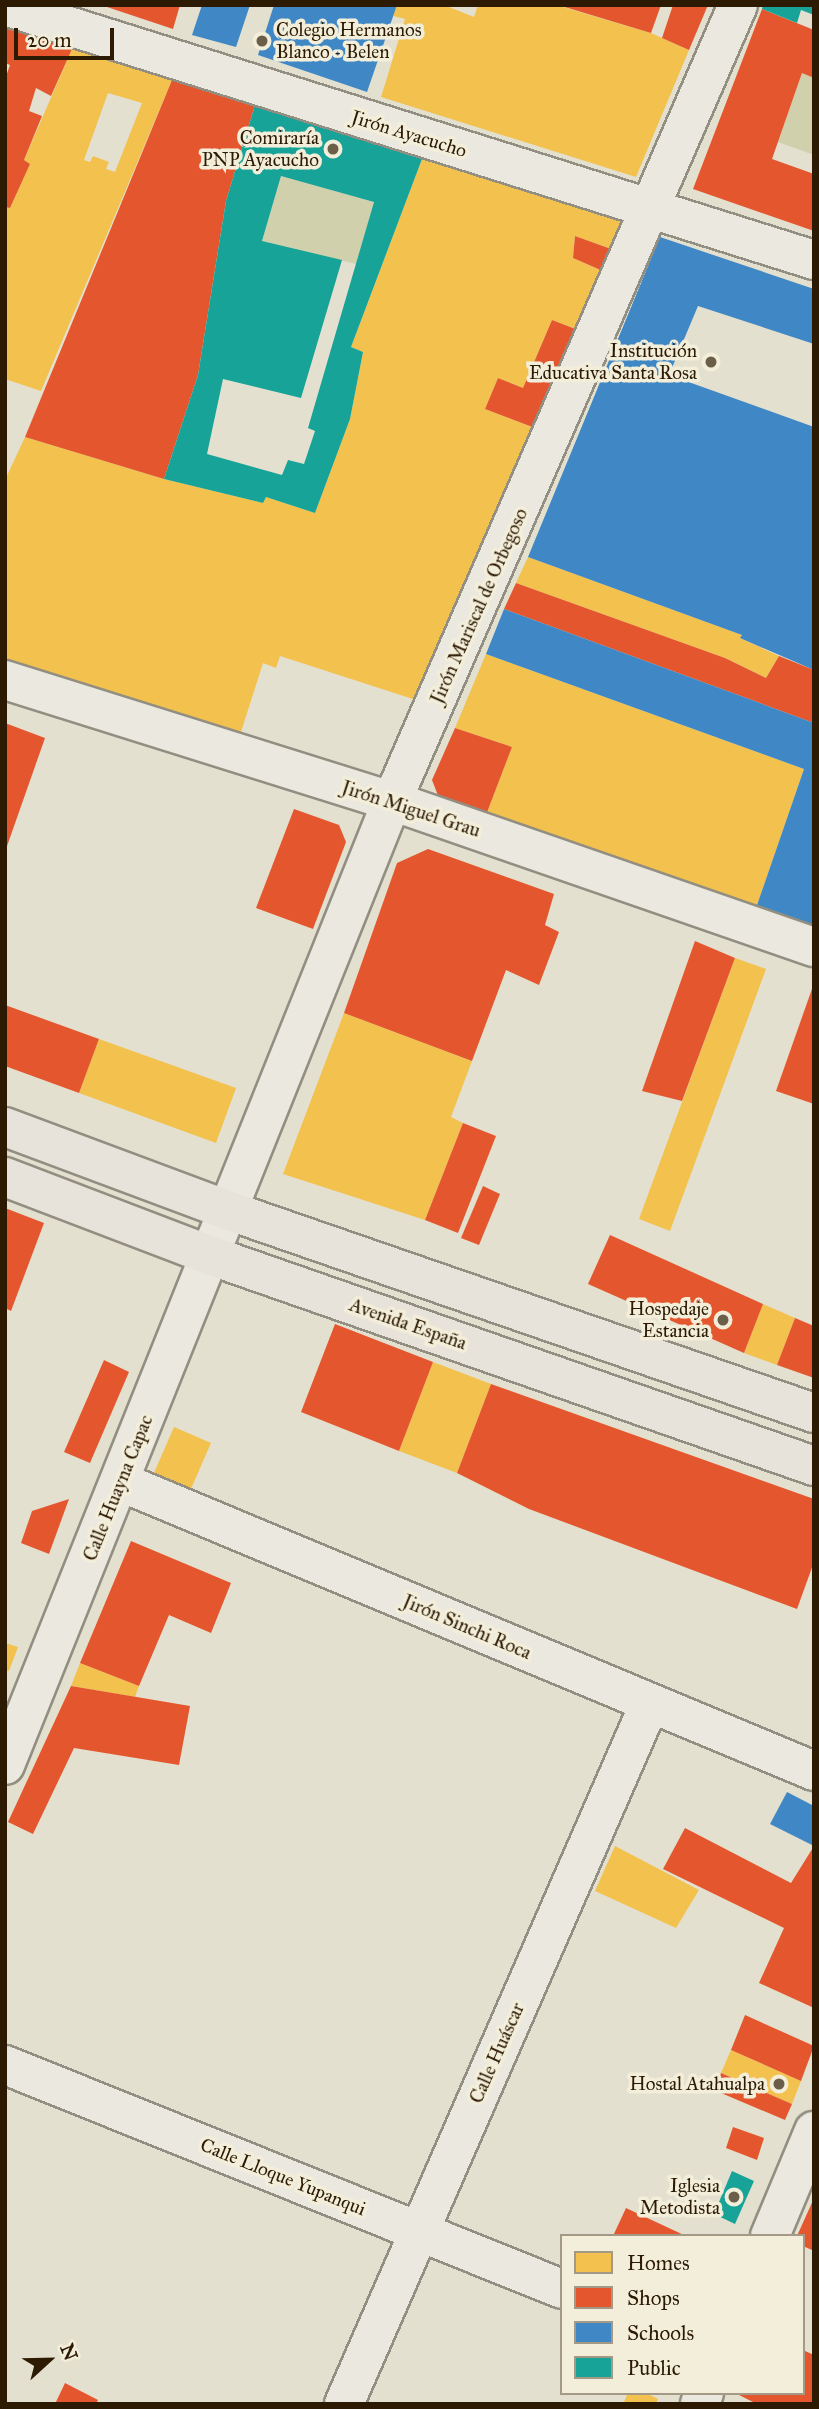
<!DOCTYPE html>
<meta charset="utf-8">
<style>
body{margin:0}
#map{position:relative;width:819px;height:2409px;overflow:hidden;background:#e4e0cf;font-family:"IM FELL Great Primer",serif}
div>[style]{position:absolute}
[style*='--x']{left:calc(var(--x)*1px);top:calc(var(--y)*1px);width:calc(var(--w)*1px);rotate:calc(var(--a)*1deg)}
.green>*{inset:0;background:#d0d0ac}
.homes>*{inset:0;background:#f2c14e}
.shops>*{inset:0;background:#e4572e}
.schools>*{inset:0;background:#3f88c5}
.public>*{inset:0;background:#17a398}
.roads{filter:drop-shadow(2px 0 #928e81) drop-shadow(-2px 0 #928e81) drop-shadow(0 2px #928e81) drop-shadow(0 -2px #928e81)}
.minor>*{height:38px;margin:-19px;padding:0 19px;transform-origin:19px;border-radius:19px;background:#eae8df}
.major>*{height:38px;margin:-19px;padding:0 19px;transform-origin:19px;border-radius:19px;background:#e7e3da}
.dots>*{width:19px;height:19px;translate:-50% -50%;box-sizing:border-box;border:4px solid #f3eeda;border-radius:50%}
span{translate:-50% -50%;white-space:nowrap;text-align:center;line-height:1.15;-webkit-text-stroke:7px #f3eeda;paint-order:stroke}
.poi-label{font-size:19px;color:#2c1a03}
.left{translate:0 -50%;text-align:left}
.right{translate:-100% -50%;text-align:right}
.street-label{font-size:19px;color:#2c1a03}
.frame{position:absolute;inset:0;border:7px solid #2c1a03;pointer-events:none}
.legend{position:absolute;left:560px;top:2234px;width:245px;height:161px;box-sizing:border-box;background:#f3eeda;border:2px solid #a39984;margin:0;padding:9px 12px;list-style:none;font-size:21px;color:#2c1a03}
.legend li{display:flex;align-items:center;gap:14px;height:35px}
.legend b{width:35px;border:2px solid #a39984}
.north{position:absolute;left:14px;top:2325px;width:70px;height:70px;-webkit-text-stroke:5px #f3eeda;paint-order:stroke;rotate:68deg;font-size:19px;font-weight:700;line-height:28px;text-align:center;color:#2c1a03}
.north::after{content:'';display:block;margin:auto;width:24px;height:32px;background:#2c1a03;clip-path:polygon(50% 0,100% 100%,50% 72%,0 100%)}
.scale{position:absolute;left:14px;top:28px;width:100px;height:32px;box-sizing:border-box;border:4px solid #2c1a03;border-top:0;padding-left:9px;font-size:21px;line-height:24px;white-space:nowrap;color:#2c1a03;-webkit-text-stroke:5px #f3eeda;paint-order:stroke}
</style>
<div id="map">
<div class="green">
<i style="clip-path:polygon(802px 73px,814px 78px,814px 155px,778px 142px)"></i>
<i style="clip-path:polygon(281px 176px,374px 202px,356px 264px,262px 241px)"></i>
</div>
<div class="homes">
<i style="clip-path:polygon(397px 5px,444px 5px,474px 17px,478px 5px,556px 5px,651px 33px,689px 50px,636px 177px,381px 97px,405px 19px,393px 16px)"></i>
<i style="clip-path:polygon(evenodd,72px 49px,172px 80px,41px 391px,5px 379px,5px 207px,10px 208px,30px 164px,24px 160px,72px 49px,108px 93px,142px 103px,115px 172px,106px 169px,109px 162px,93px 156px,90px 162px,84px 160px,108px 93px)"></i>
<i style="clip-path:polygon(422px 159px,624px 222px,611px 249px,575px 236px,573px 258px,603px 271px,578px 330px,552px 320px,523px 388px,498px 378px,485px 409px,535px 428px,419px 701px,280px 656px,276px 668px,263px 663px,240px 735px,5px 659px,5px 480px,25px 437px,164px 479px,263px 503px,266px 497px,315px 513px,350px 419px,363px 352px,351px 347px)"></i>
<i style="clip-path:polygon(528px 557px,742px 635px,740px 638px,779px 656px,766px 678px,725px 658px,516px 583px)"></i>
<i style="clip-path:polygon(486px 654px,804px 769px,756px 908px,486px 815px,512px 747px,455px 728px)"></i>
<i style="clip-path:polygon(735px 958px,766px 969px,670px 1231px,639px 1219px)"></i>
<i style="clip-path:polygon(344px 1013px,472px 1061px,451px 1117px,463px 1123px,425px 1220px,283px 1174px)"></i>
<i style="clip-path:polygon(99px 1039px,236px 1088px,216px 1143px,79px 1093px)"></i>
<i style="clip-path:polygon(763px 1304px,795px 1318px,777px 1365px,744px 1353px)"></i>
<i style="clip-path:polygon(433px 1362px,491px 1384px,457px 1473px,399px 1451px)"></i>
<i style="clip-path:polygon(174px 1427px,211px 1443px,187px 1498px,150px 1482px)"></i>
<i style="clip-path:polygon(5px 1643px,18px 1647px,9px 1671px,5px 1670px)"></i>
<i style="clip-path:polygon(80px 1663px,139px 1686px,135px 1697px,71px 1686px)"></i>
<i style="clip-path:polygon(615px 1846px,699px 1890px,676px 1928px,595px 1891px)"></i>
<i style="clip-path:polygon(731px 2050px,801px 2081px,792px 2104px,721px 2073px)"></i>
<i style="clip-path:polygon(628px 2393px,646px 2393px,658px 2399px,656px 2404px,623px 2404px)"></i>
</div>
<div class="shops">
<i style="clip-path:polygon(101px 5px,180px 5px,173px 29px)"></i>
<i style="clip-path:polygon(558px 5px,661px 5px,651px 33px)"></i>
<i style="clip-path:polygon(673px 5px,708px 5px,689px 50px,662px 38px)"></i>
<i style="clip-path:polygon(762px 9px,814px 30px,814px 78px,802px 73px,772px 159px,814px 174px,814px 231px,693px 189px)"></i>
<i style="clip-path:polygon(5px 26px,72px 49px,51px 96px,36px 88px,29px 111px,42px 116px,24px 160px,30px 164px,10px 208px,5px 207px,5px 79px,10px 65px,5px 63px)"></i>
<i style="clip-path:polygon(172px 80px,255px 105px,226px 201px,198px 375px,164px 479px,25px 437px)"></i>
<i style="clip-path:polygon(575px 236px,611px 249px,603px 271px,573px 258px)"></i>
<i style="clip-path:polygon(552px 320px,578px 330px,535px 428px,485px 409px,498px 378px,523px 388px)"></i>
<i style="clip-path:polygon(516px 583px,725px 658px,766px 678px,779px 656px,814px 670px,814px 723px,504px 609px)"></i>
<i style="clip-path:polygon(5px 723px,45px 738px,6px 849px,5px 849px)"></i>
<i style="clip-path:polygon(455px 728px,512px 747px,486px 815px,439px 798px,432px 780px)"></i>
<i style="clip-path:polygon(294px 809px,339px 825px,346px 842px,313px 929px,256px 908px)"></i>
<i style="clip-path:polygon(428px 849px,554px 894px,545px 925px,559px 932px,539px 985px,506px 970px,472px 1061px,344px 1013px,397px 863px)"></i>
<i style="clip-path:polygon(695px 941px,735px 958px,682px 1101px,642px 1091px)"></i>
<i style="clip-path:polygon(813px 986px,814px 986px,814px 1104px,776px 1091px)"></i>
<i style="clip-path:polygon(5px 1005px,99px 1039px,79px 1093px,5px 1066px)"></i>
<i style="clip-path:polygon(463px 1123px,496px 1136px,458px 1233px,425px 1220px)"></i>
<i style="clip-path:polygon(483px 1186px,500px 1194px,479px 1245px,461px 1238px)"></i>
<i style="clip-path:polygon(5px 1208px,44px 1223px,11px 1311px,5px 1308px)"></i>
<i style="clip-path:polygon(610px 1235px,763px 1304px,744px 1353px,588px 1284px)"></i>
<i style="clip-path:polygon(795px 1318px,814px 1326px,814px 1378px,777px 1365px)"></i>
<i style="clip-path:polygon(335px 1324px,433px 1362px,399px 1451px,301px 1412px)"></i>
<i style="clip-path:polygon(104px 1360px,129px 1372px,90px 1463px,64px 1452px)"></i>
<i style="clip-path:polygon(491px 1384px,814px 1499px,814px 1562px,797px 1609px,529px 1509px,457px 1473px)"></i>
<i style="clip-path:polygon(69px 1499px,49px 1554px,21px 1543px,32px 1511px)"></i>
<i style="clip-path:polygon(131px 1541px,231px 1583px,211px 1633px,169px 1615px,139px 1686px,80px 1663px)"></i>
<i style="clip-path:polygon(71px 1686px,190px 1706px,179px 1765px,74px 1748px,33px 1834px,8px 1822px)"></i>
<i style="clip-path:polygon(685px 1828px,791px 1883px,814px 1846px,814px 2008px,759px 1983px,784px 1928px,663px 1869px)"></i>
<i style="clip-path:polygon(745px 2015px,814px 2046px,801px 2081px,731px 2050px)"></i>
<i style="clip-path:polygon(721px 2073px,792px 2104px,785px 2120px,714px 2090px)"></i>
<i style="clip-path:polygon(733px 2127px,764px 2138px,757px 2160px,726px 2148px)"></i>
<i style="clip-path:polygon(814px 2198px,814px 2251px,803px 2246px,803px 2236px,797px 2236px)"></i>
<i style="clip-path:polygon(626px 2208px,686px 2236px,613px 2236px)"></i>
<i style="clip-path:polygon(803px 2350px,814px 2355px,814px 2404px,757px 2404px,735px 2393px,803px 2393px)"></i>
<i style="clip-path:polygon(65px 2383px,98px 2400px,96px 2404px,55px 2404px)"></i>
</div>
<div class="schools">
<i style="clip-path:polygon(202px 5px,250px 5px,236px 47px,192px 35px)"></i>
<i style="clip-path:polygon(274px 5px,397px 5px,367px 92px,258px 55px)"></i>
<i style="clip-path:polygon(660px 237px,814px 289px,814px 344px,698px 306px,669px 375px,814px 427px,814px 670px,740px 638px,742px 635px,528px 557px)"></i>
<i style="clip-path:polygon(504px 609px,814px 723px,814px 929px,756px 908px,804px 769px,486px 654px)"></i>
<i style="clip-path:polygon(787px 1792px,814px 1806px,814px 1846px,770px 1824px)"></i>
</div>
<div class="public">
<i style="clip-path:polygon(763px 5px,814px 5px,814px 15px,801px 10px,797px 23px,762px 9px)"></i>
<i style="clip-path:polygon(evenodd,255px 105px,422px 159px,351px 347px,363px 352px,350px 419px,315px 513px,266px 497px,263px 503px,164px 479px,198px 375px,226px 201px,255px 105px,281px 176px,374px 202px,308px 428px,315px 431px,304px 464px,288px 460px,282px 475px,207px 454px,223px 379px,301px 398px,342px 260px,262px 241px,281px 176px)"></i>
<i style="clip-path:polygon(732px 2171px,754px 2181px,735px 2224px,714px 2214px)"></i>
</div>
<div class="roads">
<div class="minor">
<i style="--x:5;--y:6;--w:848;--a:17.43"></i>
<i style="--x:5;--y:680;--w:405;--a:17.4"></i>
<i style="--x:392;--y:801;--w:447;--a:19.1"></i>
<i style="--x:121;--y:1482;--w:751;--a:22.64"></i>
<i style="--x:5;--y:1765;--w:1039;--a:-68.13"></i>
<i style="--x:392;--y:801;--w:868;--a:-66.51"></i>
<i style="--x:5;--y:2065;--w:600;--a:21.91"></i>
<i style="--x:770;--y:2236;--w:114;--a:-67.3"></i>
<i style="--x:344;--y:2404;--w:765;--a:-66.42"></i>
<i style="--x:700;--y:2404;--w:12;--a:-70"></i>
</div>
<div class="major">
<i style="--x:5;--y:1127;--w:240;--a:20.5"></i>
<i style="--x:230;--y:1211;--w:618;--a:19.08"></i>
<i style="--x:5;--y:1177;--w:222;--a:20.9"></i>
<i style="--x:212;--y:1256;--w:638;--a:19.23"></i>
</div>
</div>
<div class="dots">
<i style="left:262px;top:41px;background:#6c5f4a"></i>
<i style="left:333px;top:149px;background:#6c5f4a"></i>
<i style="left:711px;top:362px;background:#6c5f4a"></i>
<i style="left:723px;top:1320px;background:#6c5f4a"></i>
<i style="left:779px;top:2084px;background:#6c5f4a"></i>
<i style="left:734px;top:2197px;background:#6c5f4a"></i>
</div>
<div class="poi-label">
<span class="left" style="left:276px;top:41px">Colegio Hermanos<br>Blanco - Belen</span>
<span class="right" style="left:319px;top:149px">Comiraría<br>PNP Ayacucho</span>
<span class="right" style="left:697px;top:362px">Institución<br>Educativa Santa Rosa</span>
<span class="right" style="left:709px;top:1320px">Hospedaje<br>Estancia</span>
<span class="right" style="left:765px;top:2084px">Hostal Atahualpa</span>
<span class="right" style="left:720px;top:2197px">Iglesia<br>Metodista</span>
</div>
<div class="street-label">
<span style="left:409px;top:134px;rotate:17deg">Jirón Ayacucho</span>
<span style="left:479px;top:606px;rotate:-66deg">Jirón Mariscal de Orbegoso</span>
<span style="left:411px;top:809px;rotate:18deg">Jirón Miguel Grau</span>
<span style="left:408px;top:1324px;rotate:19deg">Avenida España</span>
<span style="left:118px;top:1488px;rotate:-68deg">Calle Huayna Capac</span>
<span style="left:467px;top:1627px;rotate:23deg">Jirón Sinchi Roca</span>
<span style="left:497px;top:2053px;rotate:-66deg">Calle Huáscar</span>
<span style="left:283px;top:2177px;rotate:22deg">Calle Lloque Yupanqui</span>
</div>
<div class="frame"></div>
<ul class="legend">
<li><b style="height:19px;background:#f2c14e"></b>Homes</li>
<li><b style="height:19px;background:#e4572e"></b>Shops</li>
<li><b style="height:19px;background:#3f88c5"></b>Schools</li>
<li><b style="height:19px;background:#17a398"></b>Public</li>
</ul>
<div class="north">N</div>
<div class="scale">20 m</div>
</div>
